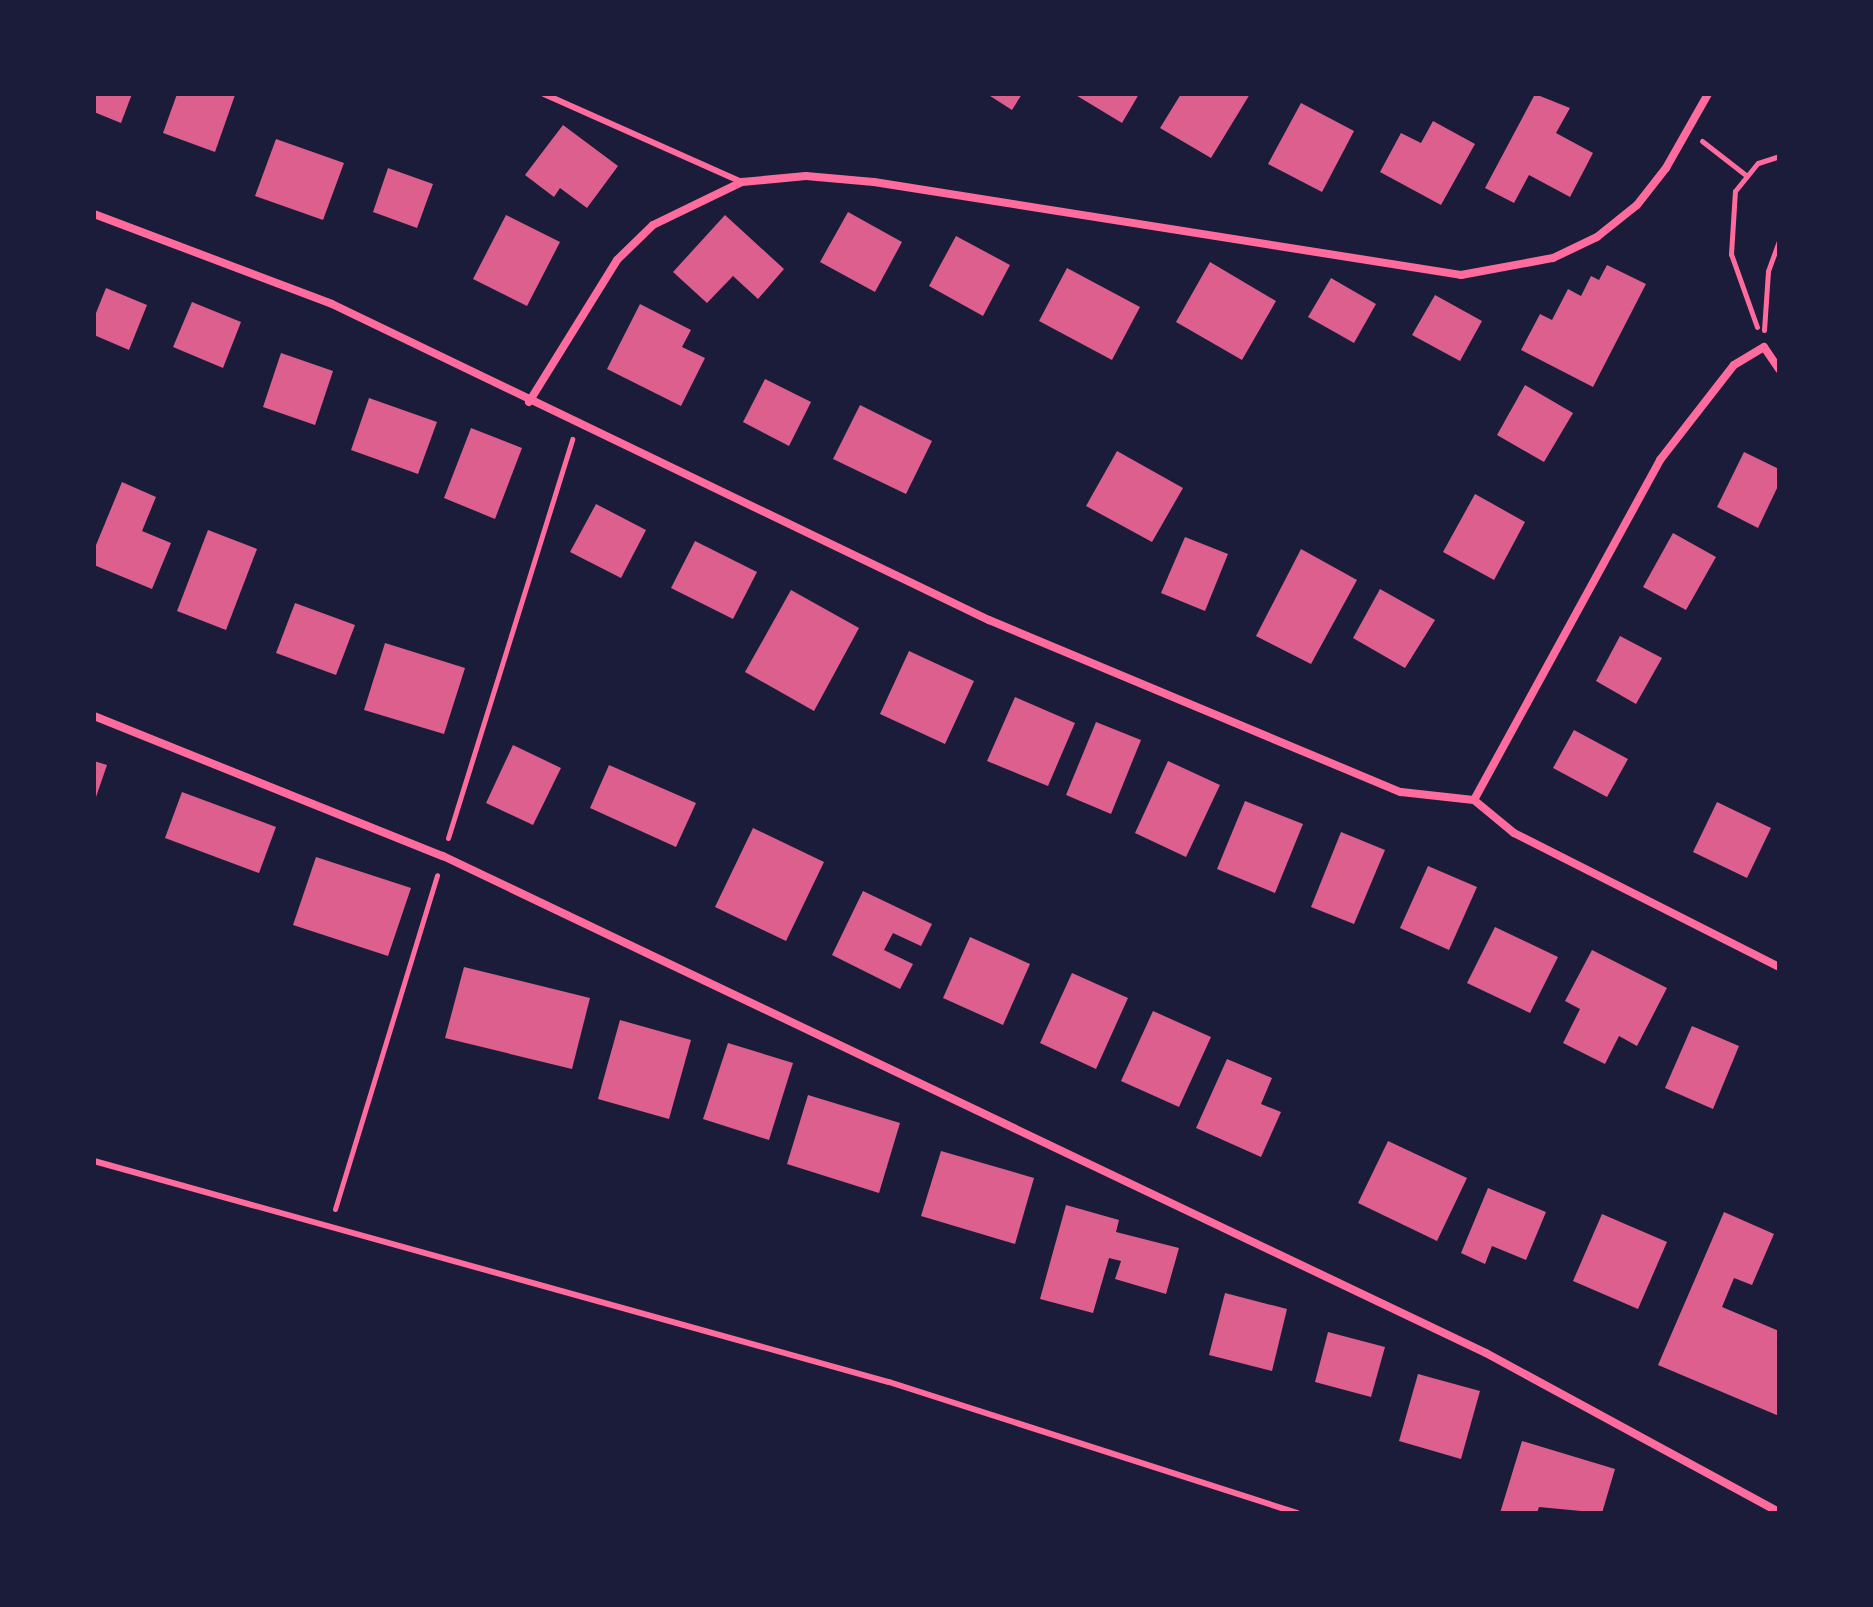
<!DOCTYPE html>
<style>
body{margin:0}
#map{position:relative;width:1873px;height:1607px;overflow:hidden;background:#1b1b3a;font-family:Manrope,sans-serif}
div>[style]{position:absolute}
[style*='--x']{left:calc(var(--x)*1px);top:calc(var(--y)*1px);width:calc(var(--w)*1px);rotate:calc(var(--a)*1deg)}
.building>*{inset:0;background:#dd5f8e}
.path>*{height:5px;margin:-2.5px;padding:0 2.5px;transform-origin:2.5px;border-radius:2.5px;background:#ff6b9d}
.service>*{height:6px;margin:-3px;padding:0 3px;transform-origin:3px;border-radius:3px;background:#ff6b9d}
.minor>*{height:8px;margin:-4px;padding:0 4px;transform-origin:4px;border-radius:4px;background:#ff6b9d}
span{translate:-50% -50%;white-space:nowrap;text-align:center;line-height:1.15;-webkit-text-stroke:8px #1b1b3a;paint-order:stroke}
.frame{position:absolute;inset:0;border:96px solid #1b1b3a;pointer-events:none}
</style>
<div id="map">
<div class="building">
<i style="clip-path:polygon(94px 94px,132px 94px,121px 123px,94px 112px)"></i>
<i style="clip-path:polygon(177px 94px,235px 95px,215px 152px,163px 133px)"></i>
<i style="clip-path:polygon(987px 94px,1022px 94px,1012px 110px)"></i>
<i style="clip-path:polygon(1074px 94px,1139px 94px,1122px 123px)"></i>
<i style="clip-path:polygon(1181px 94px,1250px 94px,1211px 158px,1160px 128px)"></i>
<i style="clip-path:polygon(1535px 94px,1570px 108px,1556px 133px,1593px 153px,1570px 197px,1529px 175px,1514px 203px,1485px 188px)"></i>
<i style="clip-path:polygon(1301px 103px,1354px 131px,1322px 192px,1268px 164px)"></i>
<i style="clip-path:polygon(1433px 121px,1475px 144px,1441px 205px,1380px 172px,1401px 133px,1421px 143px)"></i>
<i style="clip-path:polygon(563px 125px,618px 166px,587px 208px,560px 188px,554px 197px,525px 175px)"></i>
<i style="clip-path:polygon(276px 139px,344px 163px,323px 220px,255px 196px)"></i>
<i style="clip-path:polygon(388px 168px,433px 184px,417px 228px,373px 212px)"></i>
<i style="clip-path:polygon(848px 212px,902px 242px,875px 292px,820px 262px)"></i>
<i style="clip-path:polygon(506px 215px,560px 242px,527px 306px,473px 279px)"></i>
<i style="clip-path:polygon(725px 215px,784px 269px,758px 299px,733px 276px,707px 303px,673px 272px)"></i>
<i style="clip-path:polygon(956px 236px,1010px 265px,983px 316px,929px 286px)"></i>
<i style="clip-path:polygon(1210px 262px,1276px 301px,1242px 360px,1176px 322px)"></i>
<i style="clip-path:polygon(1607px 265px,1646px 284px,1593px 387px,1521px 350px,1540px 314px,1552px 320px,1568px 289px,1581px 296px,1591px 276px,1599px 280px)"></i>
<i style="clip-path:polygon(1067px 268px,1140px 307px,1112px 360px,1039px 321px)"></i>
<i style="clip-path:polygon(1331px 278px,1376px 304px,1354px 343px,1308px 317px)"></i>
<i style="clip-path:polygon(106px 288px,147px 305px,129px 350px,94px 335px,94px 318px)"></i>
<i style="clip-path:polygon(1435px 295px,1482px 321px,1460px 361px,1412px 335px)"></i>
<i style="clip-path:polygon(192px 302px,241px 322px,223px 368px,173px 347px)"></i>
<i style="clip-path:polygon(640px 304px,691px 330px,682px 347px,705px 358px,681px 406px,607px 369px)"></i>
<i style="clip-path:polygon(281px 353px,333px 371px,315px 425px,263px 407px)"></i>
<i style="clip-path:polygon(765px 379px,811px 402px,789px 446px,743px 422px)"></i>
<i style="clip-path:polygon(1525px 385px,1573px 413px,1544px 462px,1497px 435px)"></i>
<i style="clip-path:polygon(369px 398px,437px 422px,418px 474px,351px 450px)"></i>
<i style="clip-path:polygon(860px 405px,932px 441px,906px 494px,833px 459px)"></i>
<i style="clip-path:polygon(471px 428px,522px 448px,495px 519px,444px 498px)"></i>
<i style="clip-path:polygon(1117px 451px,1183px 488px,1152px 542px,1086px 506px)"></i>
<i style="clip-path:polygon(1744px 452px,1779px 469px,1779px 484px,1758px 528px,1717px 507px)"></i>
<i style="clip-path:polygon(122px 482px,156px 497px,142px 531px,171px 543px,152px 589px,94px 565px,94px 550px)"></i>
<i style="clip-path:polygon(1475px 494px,1525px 522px,1494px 580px,1443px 552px)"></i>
<i style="clip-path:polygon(596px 504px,646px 530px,621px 578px,570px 552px)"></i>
<i style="clip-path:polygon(208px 530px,257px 549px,226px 630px,177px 611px)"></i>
<i style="clip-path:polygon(1673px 533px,1716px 557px,1686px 610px,1643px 587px)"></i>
<i style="clip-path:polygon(1185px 537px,1228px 554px,1205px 611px,1161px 593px)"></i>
<i style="clip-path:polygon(695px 541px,757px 572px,733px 619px,671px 588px)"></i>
<i style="clip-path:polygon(1301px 549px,1357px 580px,1311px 664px,1256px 636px)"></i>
<i style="clip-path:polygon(1380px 589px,1435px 620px,1405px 668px,1353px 638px)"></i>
<i style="clip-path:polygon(791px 590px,859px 628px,814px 711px,745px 672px)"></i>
<i style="clip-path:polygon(295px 603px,355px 625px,336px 675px,276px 653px)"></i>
<i style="clip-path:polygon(1620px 636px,1662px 658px,1636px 704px,1596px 681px)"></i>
<i style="clip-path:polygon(385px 643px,465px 668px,444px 734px,364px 710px)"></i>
<i style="clip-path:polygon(909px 651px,974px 681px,945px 744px,880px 714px)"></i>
<i style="clip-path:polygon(1015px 697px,1075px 723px,1048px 786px,987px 761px)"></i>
<i style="clip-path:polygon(1096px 722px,1141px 740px,1111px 814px,1066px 795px)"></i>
<i style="clip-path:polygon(1574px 730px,1628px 759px,1607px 797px,1553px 768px)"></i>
<i style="clip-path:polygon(513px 745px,561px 768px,533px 825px,486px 803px)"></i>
<i style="clip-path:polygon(94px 761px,107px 765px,95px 800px,94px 800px)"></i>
<i style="clip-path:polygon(1168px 761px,1220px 785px,1186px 857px,1135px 833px)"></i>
<i style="clip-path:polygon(609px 765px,696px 803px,676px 847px,590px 808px)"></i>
<i style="clip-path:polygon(182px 792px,276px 827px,259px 873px,165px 838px)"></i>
<i style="clip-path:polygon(1245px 801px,1303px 824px,1275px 893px,1217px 869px)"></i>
<i style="clip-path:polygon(1717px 802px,1771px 828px,1747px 878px,1693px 852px)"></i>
<i style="clip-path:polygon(753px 828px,824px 862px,786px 941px,715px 907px)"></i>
<i style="clip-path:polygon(1341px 832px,1385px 850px,1354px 924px,1311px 907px)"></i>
<i style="clip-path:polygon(316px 857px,411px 888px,388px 956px,293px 925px)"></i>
<i style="clip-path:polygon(1428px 866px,1477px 887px,1449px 950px,1400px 928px)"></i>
<i style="clip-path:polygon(863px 891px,932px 924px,921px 946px,893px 933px,884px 950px,913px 964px,900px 989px,832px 955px)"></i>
<i style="clip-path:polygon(1495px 927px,1558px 957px,1530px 1013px,1467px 983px)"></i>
<i style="clip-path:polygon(970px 937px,1030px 964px,1003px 1025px,943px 998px)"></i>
<i style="clip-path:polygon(1592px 950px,1667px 988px,1637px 1046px,1619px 1036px,1605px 1064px,1563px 1043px,1580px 1009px,1565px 1001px)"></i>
<i style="clip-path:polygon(464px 967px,590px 998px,572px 1069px,445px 1038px)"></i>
<i style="clip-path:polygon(1072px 973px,1128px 998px,1096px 1069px,1040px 1043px)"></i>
<i style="clip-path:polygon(1153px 1011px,1211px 1037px,1179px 1107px,1121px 1081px)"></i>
<i style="clip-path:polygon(620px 1020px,691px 1040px,669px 1119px,598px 1099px)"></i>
<i style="clip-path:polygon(1692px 1026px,1739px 1046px,1713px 1109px,1665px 1088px)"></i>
<i style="clip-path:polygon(728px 1043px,793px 1063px,769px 1140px,703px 1119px)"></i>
<i style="clip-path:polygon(1227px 1059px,1272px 1078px,1261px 1104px,1281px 1112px,1261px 1157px,1196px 1128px)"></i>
<i style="clip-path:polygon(808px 1095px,900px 1123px,879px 1193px,787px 1164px)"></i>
<i style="clip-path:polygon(1388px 1141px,1467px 1178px,1437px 1241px,1358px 1203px)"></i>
<i style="clip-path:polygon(941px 1151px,1034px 1178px,1015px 1244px,921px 1216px)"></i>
<i style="clip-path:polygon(1488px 1188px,1546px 1212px,1526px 1260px,1492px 1246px,1485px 1264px,1461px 1253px)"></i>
<i style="clip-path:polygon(1066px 1205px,1119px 1220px,1116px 1232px,1179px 1248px,1166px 1294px,1115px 1279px,1121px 1261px,1109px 1258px,1093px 1313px,1040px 1299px)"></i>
<i style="clip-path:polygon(1724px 1212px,1774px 1234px,1752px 1285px,1734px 1278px,1722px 1307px,1779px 1331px,1779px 1416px,1658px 1365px)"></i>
<i style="clip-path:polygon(1602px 1214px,1667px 1242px,1638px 1309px,1573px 1281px)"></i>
<i style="clip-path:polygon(1225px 1293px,1287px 1309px,1272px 1371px,1209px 1355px)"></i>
<i style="clip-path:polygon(1328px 1332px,1385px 1347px,1371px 1397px,1315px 1382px)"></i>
<i style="clip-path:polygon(1418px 1374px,1480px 1391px,1461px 1459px,1399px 1441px)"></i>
<i style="clip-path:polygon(1522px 1441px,1615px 1469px,1602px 1513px,1539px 1507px,1537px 1513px,1500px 1513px)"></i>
</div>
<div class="path">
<i style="--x:1702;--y:141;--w:57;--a:37.9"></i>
<i style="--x:1757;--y:327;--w:77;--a:-109.6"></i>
<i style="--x:1731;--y:254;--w:63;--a:-86.4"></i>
<i style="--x:1735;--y:191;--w:36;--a:-51"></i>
<i style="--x:1758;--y:163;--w:22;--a:-18"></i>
<i style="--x:1764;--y:330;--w:59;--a:-86.1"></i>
<i style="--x:1768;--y:271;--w:33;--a:-70"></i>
<i style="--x:448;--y:838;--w:418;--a:-72.7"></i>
<i style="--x:335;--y:1209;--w:349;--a:-73"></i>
</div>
<div class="service">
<i style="--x:544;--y:94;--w:217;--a:24"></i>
<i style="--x:94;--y:1161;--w:825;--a:15.54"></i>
<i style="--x:889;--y:1382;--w:429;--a:17.8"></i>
</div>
<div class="minor">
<i style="--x:94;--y:214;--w:254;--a:20.7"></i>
<i style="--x:332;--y:304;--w:729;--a:25.69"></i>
<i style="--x:989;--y:620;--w:446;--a:22.7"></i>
<i style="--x:1401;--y:792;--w:73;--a:6.3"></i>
<i style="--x:1474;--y:800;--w:52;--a:39.5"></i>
<i style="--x:1514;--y:833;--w:297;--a:26.8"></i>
<i style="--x:529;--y:402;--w:167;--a:-58.2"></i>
<i style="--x:617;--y:260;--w:50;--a:-44.2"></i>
<i style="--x:653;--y:225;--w:99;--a:-25.8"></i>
<i style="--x:742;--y:182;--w:64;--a:-5.4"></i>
<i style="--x:806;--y:176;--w:68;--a:5"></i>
<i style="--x:874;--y:182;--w:594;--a:9"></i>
<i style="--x:1461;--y:275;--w:94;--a:-10.5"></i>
<i style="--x:1553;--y:258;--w:49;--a:-25.5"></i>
<i style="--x:1597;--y:237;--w:51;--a:-38.7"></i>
<i style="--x:1637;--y:205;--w:47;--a:-51.9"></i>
<i style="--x:1666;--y:168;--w:85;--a:-60.4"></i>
<i style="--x:94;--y:716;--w:376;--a:21.9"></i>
<i style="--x:443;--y:856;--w:1155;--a:25.48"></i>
<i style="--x:1486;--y:1353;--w:333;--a:28.5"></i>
<i style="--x:1474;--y:800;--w:388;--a:-61.3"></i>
<i style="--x:1660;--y:460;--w:120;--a:-52.1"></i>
<i style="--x:1734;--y:365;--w:35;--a:-31"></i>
<i style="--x:1764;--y:347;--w:27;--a:56"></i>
</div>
<div class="frame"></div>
</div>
